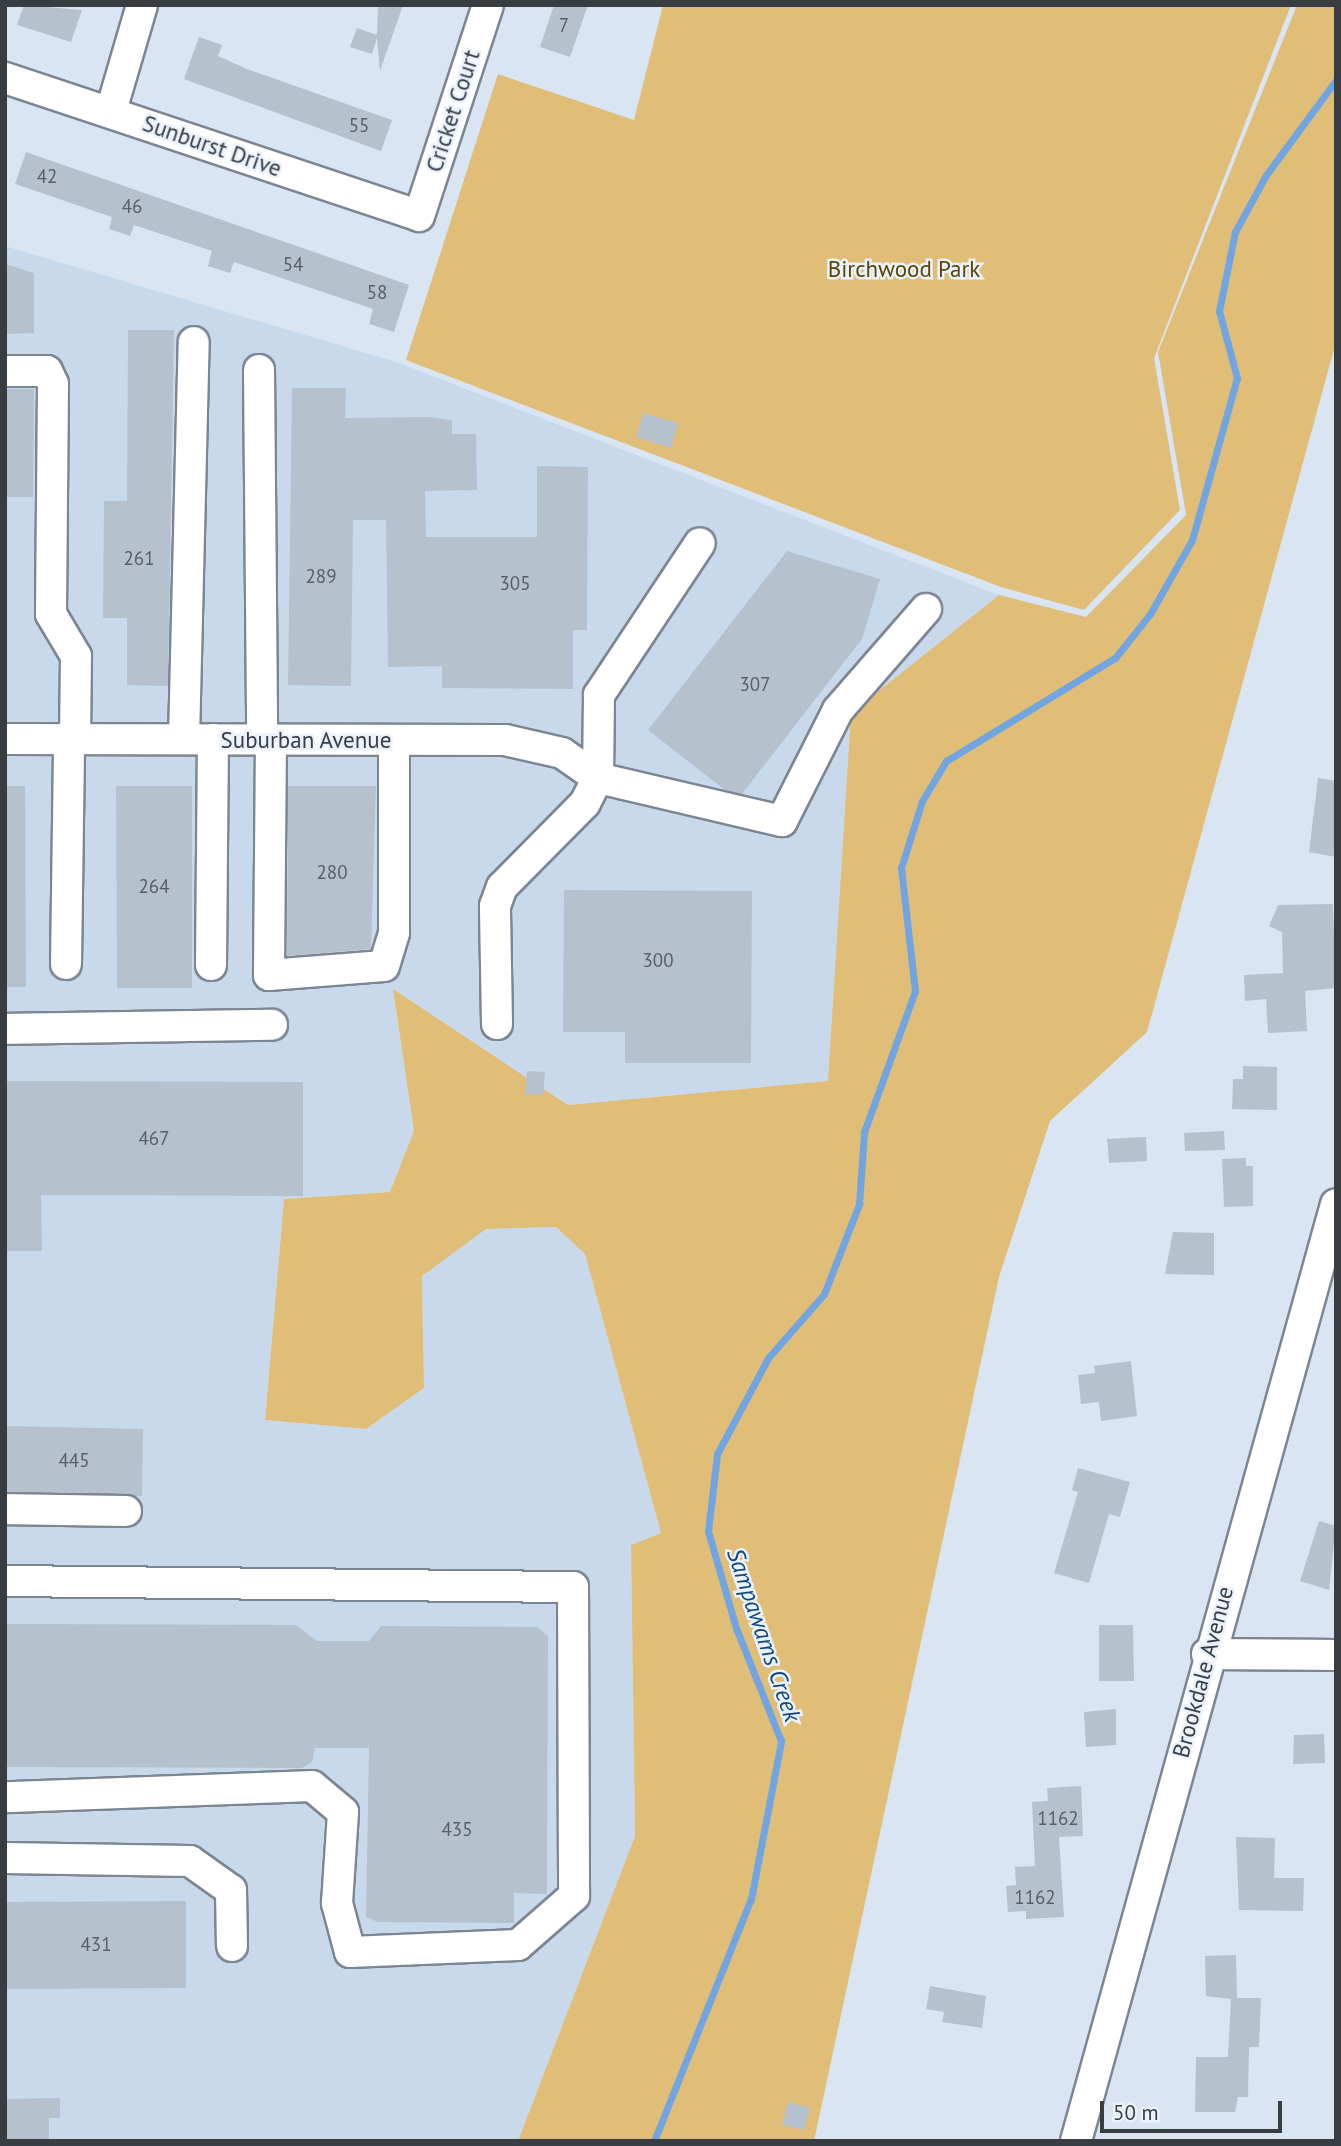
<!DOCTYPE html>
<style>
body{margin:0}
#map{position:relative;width:1341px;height:2146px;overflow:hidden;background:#d9e5f2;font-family:"PT Sans",sans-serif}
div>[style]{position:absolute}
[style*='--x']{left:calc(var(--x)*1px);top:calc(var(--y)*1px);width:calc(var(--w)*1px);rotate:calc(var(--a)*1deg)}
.built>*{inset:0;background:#c9d9ec}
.green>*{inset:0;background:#e1be78}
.stream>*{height:7px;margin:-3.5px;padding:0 3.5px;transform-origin:3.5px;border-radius:3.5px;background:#70a5e2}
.building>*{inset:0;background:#b6c1ce}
.roads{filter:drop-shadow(2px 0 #7c8692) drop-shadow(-2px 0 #7c8692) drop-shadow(0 2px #7c8692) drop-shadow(0 -2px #7c8692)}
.minor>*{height:30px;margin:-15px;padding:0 15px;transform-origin:15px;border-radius:15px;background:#fff}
span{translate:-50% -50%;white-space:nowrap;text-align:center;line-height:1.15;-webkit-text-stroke:5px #e9f2fd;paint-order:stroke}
.number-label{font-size:19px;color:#585e65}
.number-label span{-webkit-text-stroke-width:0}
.street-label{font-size:23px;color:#383d42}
.park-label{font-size:23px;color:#5e4401}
.water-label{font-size:24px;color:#0e477f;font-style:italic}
.frame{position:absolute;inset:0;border:7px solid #383d42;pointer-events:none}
.scale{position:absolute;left:1100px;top:2101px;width:182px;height:32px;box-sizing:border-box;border:4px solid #383d42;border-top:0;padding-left:9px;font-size:21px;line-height:24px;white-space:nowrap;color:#383d42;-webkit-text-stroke:5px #e9f2fd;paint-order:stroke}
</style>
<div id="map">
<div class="built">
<i style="clip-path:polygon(5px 246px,396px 362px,999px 595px,851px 713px,828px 1081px,568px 1105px,393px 989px,414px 1131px,390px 1192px,284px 1199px,265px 1420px,366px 1429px,424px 1388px,422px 1276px,486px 1228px,556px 1227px,585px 1254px,661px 1533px,631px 1545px,635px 1836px,518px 2141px,5px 2141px)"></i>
</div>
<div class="green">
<i style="clip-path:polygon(663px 5px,1291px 5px,1154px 358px,1180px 510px,1084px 610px,1001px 587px,406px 360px,498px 74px,634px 120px)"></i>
<i style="clip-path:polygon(1297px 5px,1336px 5px,1336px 342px,1147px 1032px,1050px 1121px,999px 1277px,814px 2141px,518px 2141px,635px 1836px,631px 1545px,661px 1533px,585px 1254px,556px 1227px,486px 1229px,422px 1276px,424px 1388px,366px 1429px,265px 1420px,284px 1199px,390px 1192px,414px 1131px,393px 989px,568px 1105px,828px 1081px,851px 713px,999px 595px,1086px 617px,1186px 515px,1158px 352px)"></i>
</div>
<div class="stream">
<i style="--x:654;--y:2141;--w:261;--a:-68.2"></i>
<i style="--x:751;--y:1899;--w:161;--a:-79.2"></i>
<i style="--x:781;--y:1741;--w:122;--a:-111.7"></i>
<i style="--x:736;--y:1628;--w:101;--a:-106.1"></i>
<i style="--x:708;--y:1531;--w:78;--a:-83.3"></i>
<i style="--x:717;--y:1454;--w:109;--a:-62"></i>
<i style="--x:768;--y:1358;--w:85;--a:-48.8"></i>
<i style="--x:824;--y:1294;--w:97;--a:-68.7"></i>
<i style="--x:859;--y:1204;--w:72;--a:-86"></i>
<i style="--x:864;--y:1132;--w:150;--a:-70.1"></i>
<i style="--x:915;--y:991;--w:124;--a:-96.5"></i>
<i style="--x:901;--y:868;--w:70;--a:-72.6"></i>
<i style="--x:922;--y:801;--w:47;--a:-59"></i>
<i style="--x:946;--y:761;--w:198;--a:-31.4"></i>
<i style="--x:1115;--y:658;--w:56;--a:-51.5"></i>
<i style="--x:1150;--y:614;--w:85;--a:-60.4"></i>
<i style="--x:1192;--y:540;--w:168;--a:-74.5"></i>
<i style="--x:1237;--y:378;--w:69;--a:-105"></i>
<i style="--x:1219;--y:311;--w:81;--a:-78.6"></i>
<i style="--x:1235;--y:232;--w:65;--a:-61.5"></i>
<i style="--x:1266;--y:175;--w:118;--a:-53.6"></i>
</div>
<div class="building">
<i style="clip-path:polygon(24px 5px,82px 10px,71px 42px,17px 25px)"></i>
<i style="clip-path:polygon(378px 5px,403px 5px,380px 71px,377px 38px,372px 54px,350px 47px,357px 28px,377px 35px)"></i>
<i style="clip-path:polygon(554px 5px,588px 5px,570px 57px,540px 47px)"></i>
<i style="clip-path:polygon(199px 37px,222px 45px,218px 56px,247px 69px,392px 120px,381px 151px,184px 79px)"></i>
<i style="clip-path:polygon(26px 152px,409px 285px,394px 332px,369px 324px,373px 309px,234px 262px,230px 273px,208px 266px,212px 251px,134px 225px,130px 236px,109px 229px,112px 217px,15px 184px)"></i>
<i style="clip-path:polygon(5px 264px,34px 273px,34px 333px,5px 334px)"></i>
<i style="clip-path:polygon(128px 330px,174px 330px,168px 686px,127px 685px,127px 618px,103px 618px,104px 501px,127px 501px)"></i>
<i style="clip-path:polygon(292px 388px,346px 388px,345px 418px,427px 417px,452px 420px,452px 434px,476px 434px,477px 490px,425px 491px,426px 537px,537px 537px,537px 466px,588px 467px,587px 630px,573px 630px,573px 689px,442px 688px,442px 666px,388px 667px,386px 520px,353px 520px,351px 686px,288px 685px)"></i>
<i style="clip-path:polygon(5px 389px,34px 389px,33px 497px,5px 497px)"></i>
<i style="clip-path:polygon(643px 413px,678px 423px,671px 448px,636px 437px)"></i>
<i style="clip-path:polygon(787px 551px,880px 579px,862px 639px,742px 794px,725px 790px,648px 730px)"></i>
<i style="clip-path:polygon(1318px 778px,1336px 781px,1336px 857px,1309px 852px)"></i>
<i style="clip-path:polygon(5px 786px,25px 786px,26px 987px,5px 987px)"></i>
<i style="clip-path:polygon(116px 786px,192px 786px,192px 988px,117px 988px)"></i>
<i style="clip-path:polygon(288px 786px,376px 786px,371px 949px,287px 956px)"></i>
<i style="clip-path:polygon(564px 890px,752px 891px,751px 1063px,625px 1063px,625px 1032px,563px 1032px)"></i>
<i style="clip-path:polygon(1333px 904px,1336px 988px,1305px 991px,1307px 1031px,1268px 1033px,1266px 999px,1245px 1001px,1244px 975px,1283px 973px,1282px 932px,1269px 926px,1278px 905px)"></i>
<i style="clip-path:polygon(1243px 1066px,1277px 1067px,1277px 1110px,1232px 1109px,1233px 1079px,1243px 1079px)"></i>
<i style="clip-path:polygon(527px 1071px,545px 1072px,543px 1095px,525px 1094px)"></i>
<i style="clip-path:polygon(5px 1081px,303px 1082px,303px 1196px,41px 1195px,42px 1251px,5px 1251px)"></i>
<i style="clip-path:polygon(1224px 1131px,1225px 1150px,1185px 1151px,1184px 1133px)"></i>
<i style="clip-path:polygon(1146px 1137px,1147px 1161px,1109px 1163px,1107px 1139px)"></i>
<i style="clip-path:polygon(1246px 1158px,1246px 1166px,1253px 1166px,1253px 1206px,1224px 1207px,1222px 1159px)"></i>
<i style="clip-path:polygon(1173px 1232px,1214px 1233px,1214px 1275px,1165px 1274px)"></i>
<i style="clip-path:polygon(1131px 1361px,1137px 1416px,1101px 1421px,1099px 1402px,1081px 1404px,1078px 1375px,1095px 1373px,1094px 1366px)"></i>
<i style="clip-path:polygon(5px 1426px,143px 1429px,142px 1496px,5px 1492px)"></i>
<i style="clip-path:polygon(1078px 1468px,1130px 1482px,1120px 1517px,1109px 1514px,1089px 1583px,1054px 1573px,1078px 1492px,1072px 1490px)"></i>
<i style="clip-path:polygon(1319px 1521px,1336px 1526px,1329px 1590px,1300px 1581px)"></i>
<i style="clip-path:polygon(5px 1624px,296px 1625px,317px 1641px,369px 1641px,381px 1626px,537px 1627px,548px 1636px,547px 1894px,514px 1893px,514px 1923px,378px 1922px,366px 1917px,369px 1748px,315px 1748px,312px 1762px,302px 1768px,5px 1767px)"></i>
<i style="clip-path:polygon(1099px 1625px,1133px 1625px,1134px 1681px,1099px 1681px)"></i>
<i style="clip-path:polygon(1116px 1709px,1116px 1745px,1086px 1747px,1084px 1712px)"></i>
<i style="clip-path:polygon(1324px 1734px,1325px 1763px,1293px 1764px,1294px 1735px)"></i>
<i style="clip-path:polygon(1081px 1786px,1083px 1836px,1059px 1837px,1064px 1917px,1026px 1919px,1026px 1911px,1008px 1912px,1006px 1886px,1016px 1885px,1015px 1867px,1035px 1866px,1032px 1802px,1048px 1801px,1047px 1788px)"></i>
<i style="clip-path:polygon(1236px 1837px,1275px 1838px,1274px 1878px,1304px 1878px,1303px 1911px,1239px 1910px)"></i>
<i style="clip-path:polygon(186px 1901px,186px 1988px,5px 1989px,5px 1902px)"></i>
<i style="clip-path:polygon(1236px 1955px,1237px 1998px,1261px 1998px,1259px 2047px,1249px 2047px,1248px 2097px,1238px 2097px,1235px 2112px,1195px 2112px,1196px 2057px,1228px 2057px,1231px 1999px,1206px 1996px,1205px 1956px)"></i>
<i style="clip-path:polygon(930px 1986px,986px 1996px,982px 2028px,942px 2022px,944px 2012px,926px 2009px)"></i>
<i style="clip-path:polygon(60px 2098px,60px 2118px,49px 2118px,49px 2141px,5px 2141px,5px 2099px)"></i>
<i style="clip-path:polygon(788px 2102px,810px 2108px,804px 2130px,782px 2125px)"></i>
</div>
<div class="roads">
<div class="minor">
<i style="--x:5;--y:78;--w:436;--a:18.4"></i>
<i style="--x:419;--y:216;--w:222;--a:-71.9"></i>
<i style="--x:111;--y:111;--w:110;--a:-73.7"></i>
<i style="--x:259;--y:370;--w:369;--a:89.5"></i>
<i style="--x:5;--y:371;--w:42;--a:0"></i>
<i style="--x:47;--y:371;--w:14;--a:65"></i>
<i style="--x:53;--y:384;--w:230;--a:90.5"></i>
<i style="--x:51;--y:614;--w:49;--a:59.2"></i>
<i style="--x:76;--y:656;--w:83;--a:90.7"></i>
<i style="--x:5;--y:739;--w:500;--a:0.11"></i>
<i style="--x:505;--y:740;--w:58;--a:12.8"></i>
<i style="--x:562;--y:753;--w:44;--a:34.8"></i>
<i style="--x:598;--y:778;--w:189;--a:13.2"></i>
<i style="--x:782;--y:821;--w:124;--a:-63.2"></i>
<i style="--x:838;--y:710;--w:134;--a:-48.9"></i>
<i style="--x:184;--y:739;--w:397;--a:-88.6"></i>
<i style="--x:271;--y:740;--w:235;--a:90.5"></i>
<i style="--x:269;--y:975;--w:115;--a:-4.5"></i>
<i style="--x:384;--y:966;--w:34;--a:-73"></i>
<i style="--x:394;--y:933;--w:193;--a:-90"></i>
<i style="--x:66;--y:964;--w:225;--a:-89.2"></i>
<i style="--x:211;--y:965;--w:226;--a:-89.5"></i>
<i style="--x:497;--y:1024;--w:118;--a:-91"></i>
<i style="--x:495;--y:906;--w:20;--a:-70"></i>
<i style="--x:502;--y:887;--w:118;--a:-45.3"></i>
<i style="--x:585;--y:803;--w:28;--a:-63"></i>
<i style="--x:598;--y:778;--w:83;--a:-89.3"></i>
<i style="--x:599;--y:695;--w:182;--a:-56.4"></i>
<i style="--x:5;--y:1029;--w:267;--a:-0.9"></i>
<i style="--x:5;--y:1509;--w:121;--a:0.9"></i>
<i style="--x:5;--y:1581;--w:568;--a:0.61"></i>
<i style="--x:573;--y:1587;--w:309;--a:89.8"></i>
<i style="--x:574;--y:1896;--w:74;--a:138.8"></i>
<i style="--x:518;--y:1945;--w:168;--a:177.6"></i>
<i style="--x:350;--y:1952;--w:51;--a:-104.9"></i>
<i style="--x:337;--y:1903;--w:91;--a:-86.2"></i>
<i style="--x:343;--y:1812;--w:40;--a:-140"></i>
<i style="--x:312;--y:1786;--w:307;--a:177.9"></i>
<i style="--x:1207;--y:1654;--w:129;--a:0.4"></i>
<i style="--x:5;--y:1858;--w:185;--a:0.9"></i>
<i style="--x:190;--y:1861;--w:50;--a:35.3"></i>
<i style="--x:231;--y:1890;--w:56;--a:89"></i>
<i style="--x:1076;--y:2141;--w:972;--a:-74.49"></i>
</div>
</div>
<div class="number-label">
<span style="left:564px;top:26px">7</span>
<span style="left:359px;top:126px">55</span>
<span style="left:47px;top:177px">42</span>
<span style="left:132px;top:207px">46</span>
<span style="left:293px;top:265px">54</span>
<span style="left:377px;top:293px">58</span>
<span style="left:139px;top:559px">261</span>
<span style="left:321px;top:577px">289</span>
<span style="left:515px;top:584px">305</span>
<span style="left:755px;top:685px">307</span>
<span style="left:332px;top:873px">280</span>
<span style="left:154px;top:887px">264</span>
<span style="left:658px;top:961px">300</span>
<span style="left:154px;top:1139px">467</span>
<span style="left:74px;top:1461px">445</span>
<span style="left:1058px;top:1819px">1162</span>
<span style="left:457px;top:1830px">435</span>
<span style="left:1035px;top:1898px">1162</span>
<span style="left:96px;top:1945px">431</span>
</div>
<div class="street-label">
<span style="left:453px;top:111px;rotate:-72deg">Cricket Court</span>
<span style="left:212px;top:146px;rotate:19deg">Sunburst Drive</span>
<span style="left:306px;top:740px">Suburban Avenue</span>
<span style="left:1203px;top:1672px;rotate:-75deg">Brookdale Avenue</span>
</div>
<div class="park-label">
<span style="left:904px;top:269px">Birchwood Park</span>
</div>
<div class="water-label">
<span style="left:764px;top:1635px;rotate:71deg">Sampawams Creek</span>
</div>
<div class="frame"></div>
<div class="scale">50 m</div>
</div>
